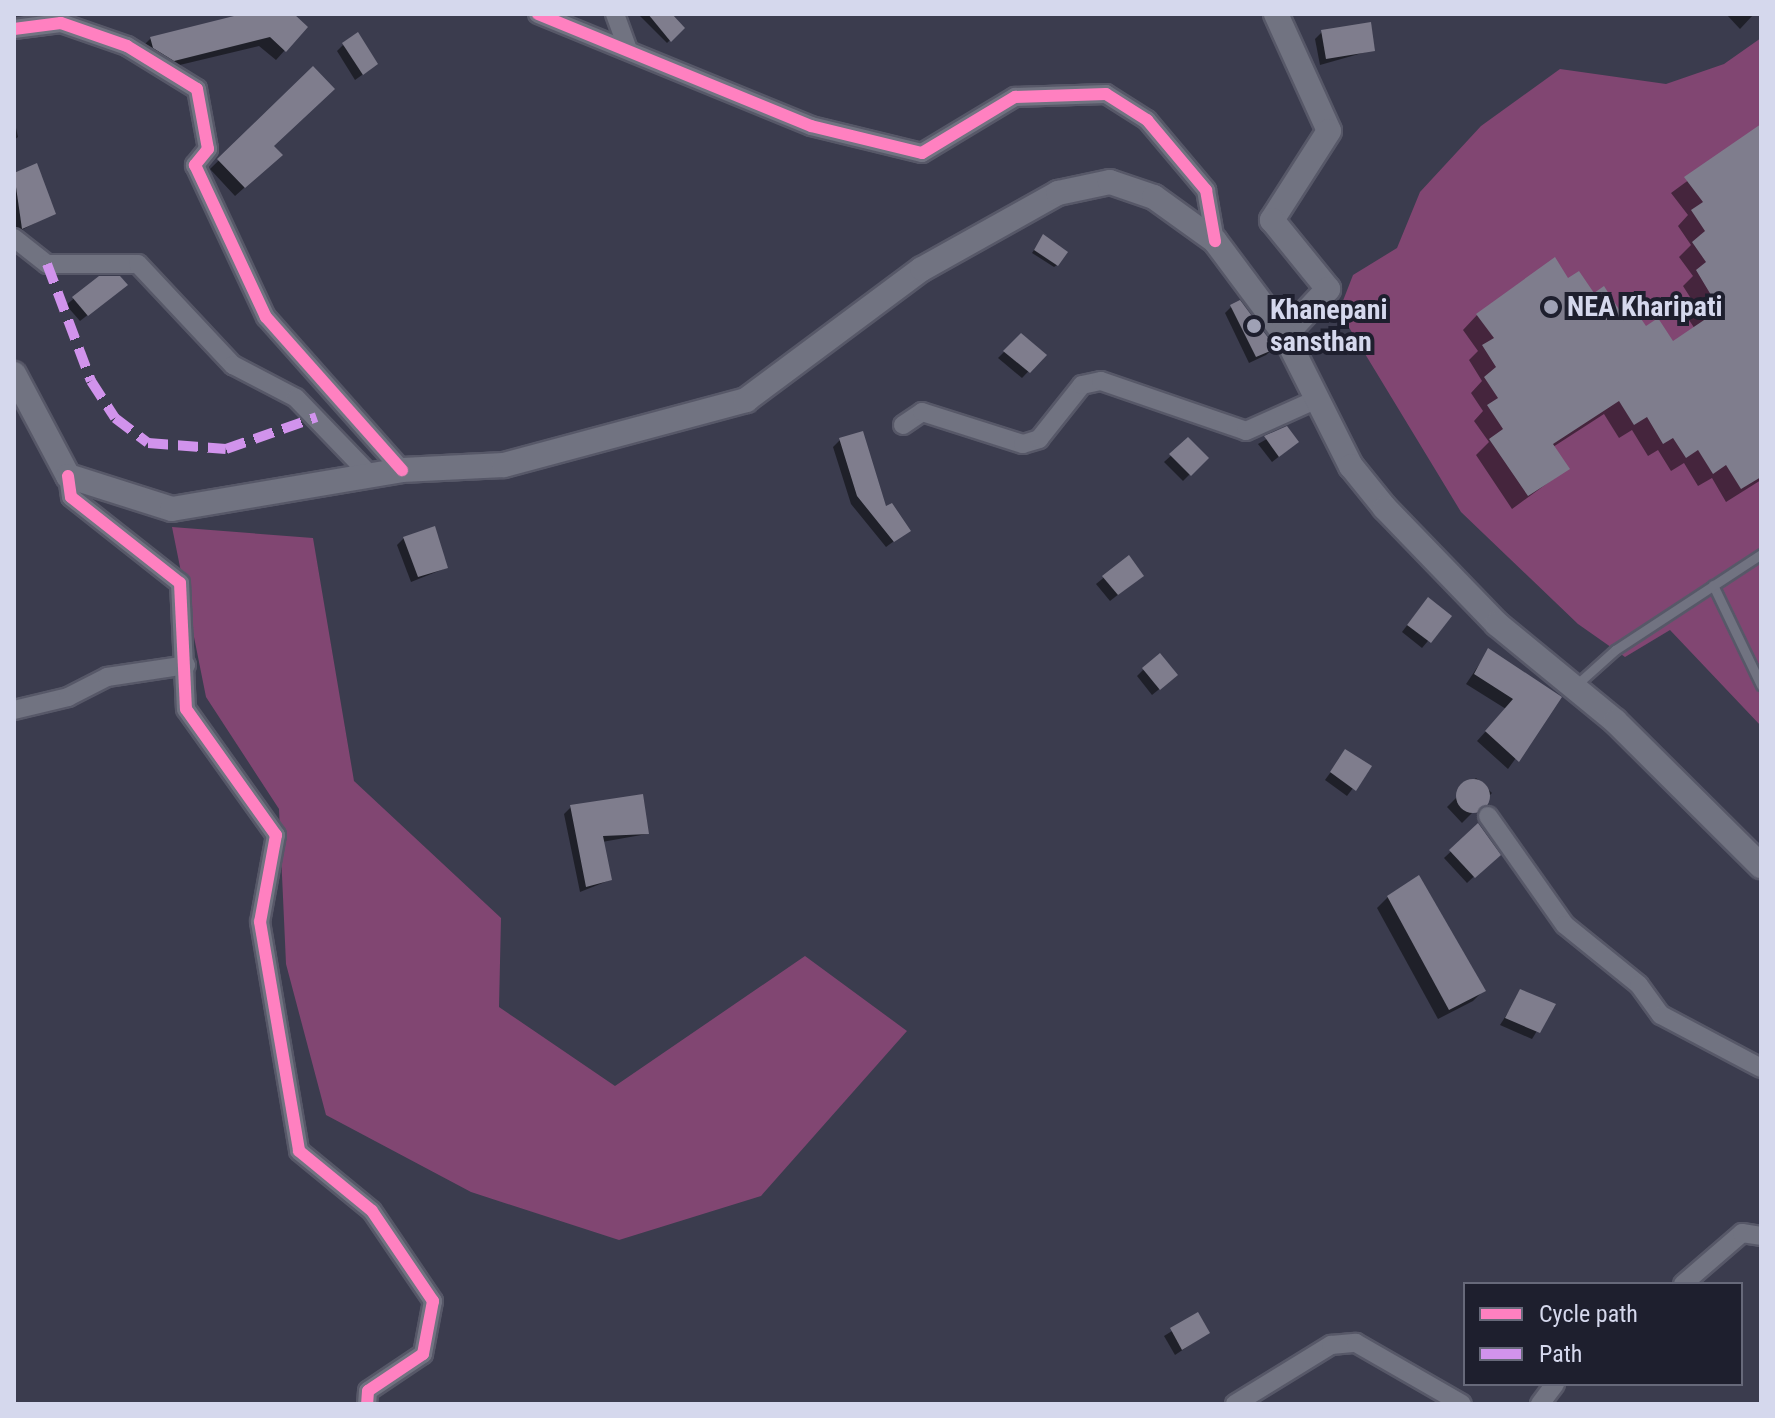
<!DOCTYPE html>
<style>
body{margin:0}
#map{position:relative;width:1775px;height:1418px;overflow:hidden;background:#3b3c4e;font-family:"Roboto Condensed",sans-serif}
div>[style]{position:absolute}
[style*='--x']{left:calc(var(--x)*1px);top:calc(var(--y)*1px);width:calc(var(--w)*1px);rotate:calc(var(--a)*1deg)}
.green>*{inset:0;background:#814672}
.shadow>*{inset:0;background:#0007}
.building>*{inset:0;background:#7f7d8d}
.round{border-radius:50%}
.roads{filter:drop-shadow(2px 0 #575868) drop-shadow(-2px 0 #575868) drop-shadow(0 2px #575868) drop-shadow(0 -2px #575868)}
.lane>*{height:9px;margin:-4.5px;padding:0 4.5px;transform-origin:4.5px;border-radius:4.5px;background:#717381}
.street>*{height:18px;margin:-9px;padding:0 9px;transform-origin:9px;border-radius:9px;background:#717381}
.secondary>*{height:24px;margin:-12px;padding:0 12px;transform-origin:12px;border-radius:12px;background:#717381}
.quiet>*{height:10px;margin-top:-5px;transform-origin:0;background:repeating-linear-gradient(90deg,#d193ec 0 20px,transparent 0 30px)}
.cycleway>*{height:12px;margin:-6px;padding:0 6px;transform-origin:6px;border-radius:6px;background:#ff80c0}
.dots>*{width:22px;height:22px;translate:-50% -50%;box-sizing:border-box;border:4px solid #1e1f2e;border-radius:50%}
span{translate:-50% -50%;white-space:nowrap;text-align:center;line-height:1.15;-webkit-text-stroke:8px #1e1f2e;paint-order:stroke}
.poi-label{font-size:28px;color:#d5d8ed;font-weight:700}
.left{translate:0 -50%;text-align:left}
.frame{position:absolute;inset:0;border:16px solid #d5d8ed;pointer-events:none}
.legend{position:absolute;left:1463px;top:1282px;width:280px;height:104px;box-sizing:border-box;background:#1e1f2e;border:2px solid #67697a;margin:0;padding:10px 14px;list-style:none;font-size:24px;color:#d5d8ed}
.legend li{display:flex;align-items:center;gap:16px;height:40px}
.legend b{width:40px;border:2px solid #67697a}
</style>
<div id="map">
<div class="green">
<i style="clip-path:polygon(1761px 38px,1761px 726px,1670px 630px,1625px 657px,1578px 624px,1461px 512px,1339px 311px,1353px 275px,1397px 248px,1420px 192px,1481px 126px,1560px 69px,1666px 84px,1724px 64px)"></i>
<i style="clip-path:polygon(172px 527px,313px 538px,354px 781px,501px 918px,499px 1007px,615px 1086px,805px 956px,907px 1031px,761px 1196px,619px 1240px,471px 1192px,326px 1115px,286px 964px,279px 809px,206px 697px)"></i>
</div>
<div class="shadow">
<i style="clip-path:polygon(250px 14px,274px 14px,285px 50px,276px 60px,259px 46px,163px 69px,141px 48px,151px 38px)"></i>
<i style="clip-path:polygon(638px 14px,672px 14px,683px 28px,667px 43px)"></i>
<i style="clip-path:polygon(1726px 14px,1754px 14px,1740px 29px)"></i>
<i style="clip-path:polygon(1322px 32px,1373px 50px,1320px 65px,1315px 39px)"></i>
<i style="clip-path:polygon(343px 45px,369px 70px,355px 80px,337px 51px)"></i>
<i style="clip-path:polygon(313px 68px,271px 146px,271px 164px,235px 196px,210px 169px)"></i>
<i style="clip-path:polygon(14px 119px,18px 137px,14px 140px)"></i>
<i style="clip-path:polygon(1761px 127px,1761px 480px,1726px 502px,1712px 478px,1698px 486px,1684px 463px,1671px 471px,1658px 450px,1648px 456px,1632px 430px,1619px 438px,1604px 414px,1553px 447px,1567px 469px,1512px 509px,1476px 455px,1489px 442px,1474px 421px,1483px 411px,1471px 393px,1482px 381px,1469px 360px,1478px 351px,1463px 330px,1477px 315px,1567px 280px,1672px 344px,1695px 329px,1687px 317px,1697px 308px,1683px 286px,1693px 276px,1679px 257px,1691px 245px,1678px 226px,1688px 215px,1671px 193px)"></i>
<i style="clip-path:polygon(36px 166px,54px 213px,14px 234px,14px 176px)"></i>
<i style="clip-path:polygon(1041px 240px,1057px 265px,1054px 267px,1032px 253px)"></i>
<i style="clip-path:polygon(99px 278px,118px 291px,80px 321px,66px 305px)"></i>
<i style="clip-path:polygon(1231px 307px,1273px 349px,1266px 355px,1249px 363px,1225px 313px)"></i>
<i style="clip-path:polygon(1021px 335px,1044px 355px,1022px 378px,998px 358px)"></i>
<i style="clip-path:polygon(1286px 428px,1290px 448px,1272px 462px,1258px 444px)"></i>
<i style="clip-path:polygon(840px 440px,885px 510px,909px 530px,886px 547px,851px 504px,833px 447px)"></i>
<i style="clip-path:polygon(1188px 440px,1206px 458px,1183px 481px,1164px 462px)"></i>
<i style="clip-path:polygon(404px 538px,446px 568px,411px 582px,397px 545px)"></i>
<i style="clip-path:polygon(1128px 558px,1134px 582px,1110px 601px,1096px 584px)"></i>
<i style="clip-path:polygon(1421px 607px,1449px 616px,1422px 648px,1402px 632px)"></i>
<i style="clip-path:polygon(1489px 650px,1559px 698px,1508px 769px,1477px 741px,1506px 709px,1466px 684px)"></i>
<i style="clip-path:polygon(1143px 670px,1168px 682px,1152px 695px,1137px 676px)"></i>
<i style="clip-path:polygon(1346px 751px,1369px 767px,1347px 796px,1325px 780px)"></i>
<i style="clip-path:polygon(1476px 778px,1492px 793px,1462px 823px,1447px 807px)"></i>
<i style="clip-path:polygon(571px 807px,647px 834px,602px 842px,610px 880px,580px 892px,564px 814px)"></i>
<i style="clip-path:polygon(1478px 826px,1498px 854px,1467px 883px,1444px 858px)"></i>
<i style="clip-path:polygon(1388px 897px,1483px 991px,1473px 1001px,1438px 1019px,1377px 908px)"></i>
<i style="clip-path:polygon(1521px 992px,1553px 1005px,1532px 1039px,1500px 1025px)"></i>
<i style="clip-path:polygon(1198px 1315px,1208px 1333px,1175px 1355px,1164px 1336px)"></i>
</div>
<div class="building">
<i style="clip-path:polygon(242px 14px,294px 14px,308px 27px,286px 52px,270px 37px,174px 61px,153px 48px,150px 37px)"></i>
<i style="clip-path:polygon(648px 14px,672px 14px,685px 28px,671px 42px)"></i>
<i style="clip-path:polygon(1371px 22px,1375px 51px,1326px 59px,1321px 30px)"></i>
<i style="clip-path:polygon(358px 32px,378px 64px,363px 75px,342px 43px)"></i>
<i style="clip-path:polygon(313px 66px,335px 89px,274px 146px,283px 155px,245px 188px,217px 159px)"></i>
<i style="clip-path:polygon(1761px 124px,1761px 477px,1741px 489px,1726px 465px,1713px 474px,1698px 450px,1686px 458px,1673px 438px,1663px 444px,1647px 417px,1634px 425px,1619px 401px,1553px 444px,1570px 469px,1528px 496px,1489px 439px,1503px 429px,1487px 405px,1498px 398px,1484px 377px,1496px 367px,1482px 345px,1494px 338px,1476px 314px,1555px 257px,1568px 278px,1579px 271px,1594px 293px,1604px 286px,1620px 311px,1631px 304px,1646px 326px,1658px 318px,1673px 341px,1710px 316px,1700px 302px,1711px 295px,1696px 270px,1706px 262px,1692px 242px,1705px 231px,1691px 210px,1703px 202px,1684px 177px)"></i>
<i style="clip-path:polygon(37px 163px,56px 214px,22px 229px,14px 173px)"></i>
<i style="clip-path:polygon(1043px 234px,1068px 252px,1058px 266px,1034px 250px)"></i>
<i style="clip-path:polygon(99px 276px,120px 276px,128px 285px,88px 316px,72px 297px)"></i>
<i style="clip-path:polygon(1240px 300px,1272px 343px,1275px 349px,1256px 357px,1230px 305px)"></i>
<i style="clip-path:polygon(1021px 333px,1047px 355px,1030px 373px,1003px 351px)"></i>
<i style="clip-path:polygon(1287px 426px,1299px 442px,1279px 457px,1264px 436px)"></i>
<i style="clip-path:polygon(863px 431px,886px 506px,892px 503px,911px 531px,894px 542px,857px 496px,839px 438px)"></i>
<i style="clip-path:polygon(1188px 437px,1209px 458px,1191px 476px,1169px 454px)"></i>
<i style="clip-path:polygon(435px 526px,448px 568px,418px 577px,403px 537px)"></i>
<i style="clip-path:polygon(1129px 555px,1144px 576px,1118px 595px,1102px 576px)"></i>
<i style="clip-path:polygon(1428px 597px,1452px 616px,1431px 643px,1407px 625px)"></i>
<i style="clip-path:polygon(1488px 648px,1562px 697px,1519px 762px,1485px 731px,1513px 699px,1474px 674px)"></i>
<i style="clip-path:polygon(1160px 653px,1178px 675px,1160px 690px,1142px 668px)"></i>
<i style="clip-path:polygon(1345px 749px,1372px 766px,1356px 791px,1330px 772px)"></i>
<i class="round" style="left:1456px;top:779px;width:34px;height:34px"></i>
<i style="clip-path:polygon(643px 794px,649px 834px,603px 836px,612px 880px,586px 887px,570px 805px)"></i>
<i style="clip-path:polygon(1478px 823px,1501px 855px,1475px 878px,1449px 850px)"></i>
<i style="clip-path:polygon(1419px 875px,1486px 991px,1449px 1010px,1387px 896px)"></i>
<i style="clip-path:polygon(1520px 989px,1556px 1004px,1540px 1033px,1505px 1018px)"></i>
<i style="clip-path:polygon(1198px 1312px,1210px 1333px,1182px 1350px,1170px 1328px)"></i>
</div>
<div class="roads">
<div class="lane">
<i style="--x:1713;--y:585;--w:111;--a:64.4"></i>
<i style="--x:1575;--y:686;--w:54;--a:-42"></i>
<i style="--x:1615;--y:650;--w:175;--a:-33.3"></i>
</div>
<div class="street">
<i style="--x:538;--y:14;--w:295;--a:22.3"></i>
<i style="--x:811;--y:126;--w:114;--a:13.7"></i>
<i style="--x:922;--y:153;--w:109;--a:-31.1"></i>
<i style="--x:1015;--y:97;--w:91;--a:-1.9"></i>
<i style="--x:1106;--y:94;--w:49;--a:32.4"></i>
<i style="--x:1147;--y:120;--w:92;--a:49.9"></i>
<i style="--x:1206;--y:190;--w:52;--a:80"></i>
<i style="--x:615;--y:14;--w:38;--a:70"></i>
<i style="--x:14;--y:29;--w:47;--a:-7.3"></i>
<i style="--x:61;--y:23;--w:70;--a:19.2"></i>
<i style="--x:127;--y:46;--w:82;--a:31.6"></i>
<i style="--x:197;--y:89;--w:61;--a:79.6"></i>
<i style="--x:208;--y:149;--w:21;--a:129"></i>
<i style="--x:195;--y:165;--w:168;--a:65"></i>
<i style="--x:266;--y:317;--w:205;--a:48.4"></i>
<i style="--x:14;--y:238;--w:42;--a:38.2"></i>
<i style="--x:47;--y:264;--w:91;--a:0"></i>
<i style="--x:138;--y:264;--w:139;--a:46.8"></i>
<i style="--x:233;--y:365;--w:71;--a:27.6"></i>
<i style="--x:296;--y:398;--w:107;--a:46.1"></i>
<i style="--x:903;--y:425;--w:23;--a:-34"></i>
<i style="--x:922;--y:412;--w:106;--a:17.6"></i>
<i style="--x:1023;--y:444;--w:17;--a:-17"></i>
<i style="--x:1039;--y:439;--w:69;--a:-51.5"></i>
<i style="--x:1082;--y:385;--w:19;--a:-12"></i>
<i style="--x:1101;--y:381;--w:153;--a:19"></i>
<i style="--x:1246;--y:431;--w:76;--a:-24.2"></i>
<i style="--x:68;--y:476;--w:21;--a:82"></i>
<i style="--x:71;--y:497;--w:139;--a:38.3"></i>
<i style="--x:180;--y:583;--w:126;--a:87.3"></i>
<i style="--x:186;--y:709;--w:155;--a:54.5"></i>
<i style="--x:276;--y:835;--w:88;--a:100.4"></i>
<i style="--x:260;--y:922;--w:232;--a:80.3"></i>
<i style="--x:299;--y:1151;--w:94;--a:39.4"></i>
<i style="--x:372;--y:1211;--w:109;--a:55.9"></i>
<i style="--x:433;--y:1301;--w:54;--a:100.7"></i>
<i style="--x:423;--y:1354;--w:66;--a:146.1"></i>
<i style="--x:368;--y:1391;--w:13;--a:94"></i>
<i style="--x:14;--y:710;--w:56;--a:-13.5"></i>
<i style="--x:68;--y:697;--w:44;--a:-27.1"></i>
<i style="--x:107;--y:677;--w:80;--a:-8.6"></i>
<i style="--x:1488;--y:816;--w:133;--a:54.8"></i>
<i style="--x:1565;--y:925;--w:95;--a:39"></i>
<i style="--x:1639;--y:985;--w:37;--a:54"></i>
<i style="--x:1661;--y:1015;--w:113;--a:27.9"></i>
<i style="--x:1683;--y:1284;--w:78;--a:-40.8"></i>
<i style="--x:1742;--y:1233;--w:19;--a:9"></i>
<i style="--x:1235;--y:1404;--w:113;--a:-31.6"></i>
<i style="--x:1331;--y:1345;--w:25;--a:-5"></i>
<i style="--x:1356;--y:1343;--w:122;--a:29.9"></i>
<i style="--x:1540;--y:1404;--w:25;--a:-53"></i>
</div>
<div class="secondary">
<i style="--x:1276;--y:14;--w:128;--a:65.6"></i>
<i style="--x:1329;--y:131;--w:106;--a:122.6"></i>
<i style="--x:1272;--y:220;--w:89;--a:50.9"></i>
<i style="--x:1328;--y:289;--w:63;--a:133.1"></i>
<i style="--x:14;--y:374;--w:115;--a:62.1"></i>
<i style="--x:68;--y:476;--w:109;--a:17.6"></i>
<i style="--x:172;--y:509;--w:233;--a:-9.6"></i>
<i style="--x:402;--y:470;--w:102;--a:-2.8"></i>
<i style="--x:504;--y:465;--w:251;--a:-15"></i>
<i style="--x:746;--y:400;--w:219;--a:-36.7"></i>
<i style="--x:922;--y:269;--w:156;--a:-29.2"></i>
<i style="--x:1058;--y:193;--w:53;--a:-11.9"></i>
<i style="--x:1110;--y:182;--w:46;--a:18.8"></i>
<i style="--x:1154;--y:197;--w:75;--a:35.8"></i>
<i style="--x:1215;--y:241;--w:117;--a:53.3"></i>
<i style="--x:1285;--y:335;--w:147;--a:63.3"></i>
<i style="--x:1351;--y:466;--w:54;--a:51"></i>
<i style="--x:1385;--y:508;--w:161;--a:46"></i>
<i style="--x:1497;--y:624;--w:153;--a:39.4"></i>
<i style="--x:1615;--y:721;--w:206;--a:44.8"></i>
</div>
</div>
<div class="quiet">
<i style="--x:47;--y:264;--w:125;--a:69.4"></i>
<i style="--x:91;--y:381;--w:44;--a:57"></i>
<i style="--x:115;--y:418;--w:41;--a:37.1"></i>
<i style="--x:148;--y:443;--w:78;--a:4.4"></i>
<i style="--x:226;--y:449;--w:96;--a:-19.4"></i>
</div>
<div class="cycleway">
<i style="--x:538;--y:14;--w:295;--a:22.3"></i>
<i style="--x:811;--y:126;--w:114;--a:13.7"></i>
<i style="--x:922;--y:153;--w:109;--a:-31.1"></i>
<i style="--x:1015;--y:97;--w:91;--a:-1.9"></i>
<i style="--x:1106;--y:94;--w:49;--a:32.4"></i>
<i style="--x:1147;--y:120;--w:92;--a:49.9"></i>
<i style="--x:1206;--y:190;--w:52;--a:80"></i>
<i style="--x:14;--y:29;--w:47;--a:-7.3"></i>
<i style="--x:61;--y:23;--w:70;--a:19.2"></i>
<i style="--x:127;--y:46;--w:82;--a:31.6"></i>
<i style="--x:197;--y:89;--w:61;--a:79.6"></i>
<i style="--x:208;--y:149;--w:21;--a:129"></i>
<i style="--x:195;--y:165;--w:168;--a:65"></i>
<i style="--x:266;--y:317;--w:205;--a:48.4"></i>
<i style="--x:68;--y:476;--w:21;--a:82"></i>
<i style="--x:71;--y:497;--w:139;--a:38.3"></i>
<i style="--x:180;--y:583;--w:126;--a:87.3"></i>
<i style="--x:186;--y:709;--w:155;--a:54.5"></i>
<i style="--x:276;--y:835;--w:88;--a:100.4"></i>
<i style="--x:260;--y:922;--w:232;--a:80.3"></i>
<i style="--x:299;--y:1151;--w:94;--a:39.4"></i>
<i style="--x:372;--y:1211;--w:109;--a:55.9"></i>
<i style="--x:433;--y:1301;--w:54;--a:100.7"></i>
<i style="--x:423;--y:1354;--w:66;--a:146.1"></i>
<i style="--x:368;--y:1391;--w:13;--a:94"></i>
</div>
<div class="dots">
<i style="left:1551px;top:307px;background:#9fa1b5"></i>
<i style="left:1254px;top:326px;background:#9fa1b5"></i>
</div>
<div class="poi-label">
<span class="left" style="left:1567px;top:307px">NEA Kharipati</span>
<span class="left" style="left:1270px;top:326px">Khanepani<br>sansthan</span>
</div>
<div class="frame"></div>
<ul class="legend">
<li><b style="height:10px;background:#ff80c0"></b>Cycle path</li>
<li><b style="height:10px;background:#d193ec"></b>Path</li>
</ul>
</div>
